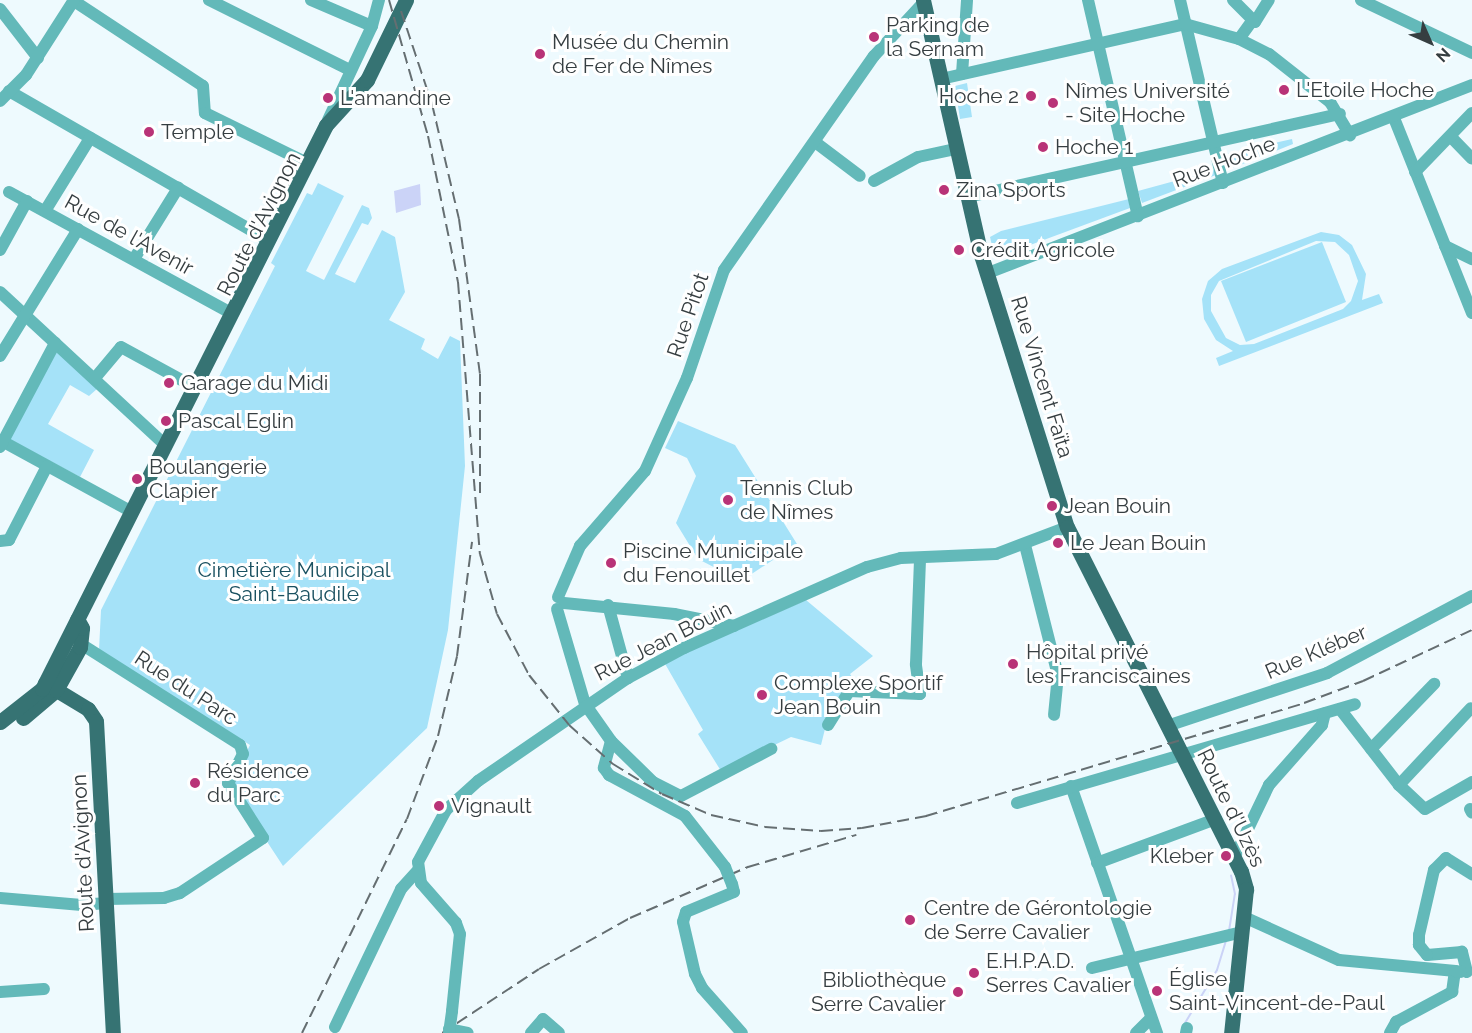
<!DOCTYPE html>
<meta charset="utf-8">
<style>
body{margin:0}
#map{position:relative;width:1472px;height:1033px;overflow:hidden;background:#eefafe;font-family:Raleway,sans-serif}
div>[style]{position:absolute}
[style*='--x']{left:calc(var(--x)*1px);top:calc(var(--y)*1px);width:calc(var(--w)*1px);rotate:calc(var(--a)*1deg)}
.green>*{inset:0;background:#a5e2f8}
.water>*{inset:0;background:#cbd3f7}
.stream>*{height:2px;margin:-1px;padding:0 1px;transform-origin:1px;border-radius:1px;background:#cbd3f7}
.minor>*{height:12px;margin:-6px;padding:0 6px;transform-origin:6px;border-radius:6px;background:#63b9b9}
.major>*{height:15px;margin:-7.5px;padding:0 7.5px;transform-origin:7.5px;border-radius:7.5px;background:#367373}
.rail>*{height:2px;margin-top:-1px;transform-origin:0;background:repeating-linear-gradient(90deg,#656e71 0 12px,transparent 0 18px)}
.minor-bridge>*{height:12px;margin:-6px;padding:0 6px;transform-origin:6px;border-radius:6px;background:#63b9b9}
.dots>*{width:16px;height:16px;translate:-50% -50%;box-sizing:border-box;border:3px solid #fff;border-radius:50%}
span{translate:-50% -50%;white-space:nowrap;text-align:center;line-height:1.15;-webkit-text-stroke:6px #fff;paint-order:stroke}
.poi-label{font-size:21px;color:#363e41}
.left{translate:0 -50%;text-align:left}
.right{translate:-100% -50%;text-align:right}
.street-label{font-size:21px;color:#363e41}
.park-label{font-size:21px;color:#1a5161}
.north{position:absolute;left:1400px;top:12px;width:60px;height:60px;-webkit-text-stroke:4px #fff;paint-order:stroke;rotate:135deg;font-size:16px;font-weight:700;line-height:24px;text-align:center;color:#363e41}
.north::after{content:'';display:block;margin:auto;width:21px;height:27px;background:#363e41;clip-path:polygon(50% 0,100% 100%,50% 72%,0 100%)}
</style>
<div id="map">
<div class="green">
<i style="clip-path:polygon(967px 83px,972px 117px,960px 119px,955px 86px)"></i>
<i style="clip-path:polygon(1292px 139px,1293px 144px,1225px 171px,1223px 155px)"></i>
<i style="clip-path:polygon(1215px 170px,1216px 175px,1142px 203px,1138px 191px)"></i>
<i style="clip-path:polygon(318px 183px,344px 196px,306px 271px,324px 280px,362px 205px,369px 208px,372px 218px,368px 225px,362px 223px,335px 274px,355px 283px,382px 230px,395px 237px,405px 292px,389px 320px,425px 339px,421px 349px,438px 359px,450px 336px,460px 341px,465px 466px,448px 630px,427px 728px,283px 866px,230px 785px,250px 745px,99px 650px,101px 610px,275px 266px,271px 263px,307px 193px,312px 195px)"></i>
<i style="clip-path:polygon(1129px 199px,1130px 208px,995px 258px,990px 237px,1001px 231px)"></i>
<i style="clip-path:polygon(evenodd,1321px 232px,1339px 235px,1352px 245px,1366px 274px,1362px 300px,1379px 294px,1383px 303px,1219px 366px,1216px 358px,1233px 351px,1216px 340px,1204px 319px,1202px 299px,1208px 281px,1222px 269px,1321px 232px,1316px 241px,1335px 242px,1349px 255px,1358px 281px,1351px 301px,1343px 309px,1254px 344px,1240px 345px,1226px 338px,1211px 311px,1211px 295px,1219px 281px,1316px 241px)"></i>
<i style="clip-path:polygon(1322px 242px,1346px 302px,1246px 342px,1221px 281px)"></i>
<i style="clip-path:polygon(57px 351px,98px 388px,89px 396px,70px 385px,48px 424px,94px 450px,80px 477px,9px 439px)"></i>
<i style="clip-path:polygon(678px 421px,735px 445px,797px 544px,741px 581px,698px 559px,676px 523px,696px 476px,687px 458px,665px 448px)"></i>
<i style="clip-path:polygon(806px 600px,873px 656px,850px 674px,852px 677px,828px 717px,821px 745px,791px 737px,721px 771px,698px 734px,703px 730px,664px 662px)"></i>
</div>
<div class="water">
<i style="clip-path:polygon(420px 184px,421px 205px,396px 213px,394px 191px)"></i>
</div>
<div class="stream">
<i style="--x:1229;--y:931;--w:37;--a:-81"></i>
<i style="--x:1235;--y:894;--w:19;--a:-102"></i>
<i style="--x:1185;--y:1023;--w:62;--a:-58.9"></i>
<i style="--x:1217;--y:970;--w:31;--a:-73"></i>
</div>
<div class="minor">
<i style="--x:209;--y:0;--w:157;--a:26.4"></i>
<i style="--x:311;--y:0;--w:66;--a:23.1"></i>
<i style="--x:1088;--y:0;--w:222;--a:77"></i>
<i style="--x:1180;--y:0;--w:188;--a:76.8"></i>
<i style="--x:1233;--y:0;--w:31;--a:45"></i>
<i style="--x:1255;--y:22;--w:26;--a:-58"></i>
<i style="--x:1361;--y:0;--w:123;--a:25.5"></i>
<i style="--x:74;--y:1;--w:154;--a:33.4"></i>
<i style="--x:203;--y:86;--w:27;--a:86"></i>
<i style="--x:205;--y:113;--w:114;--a:26.1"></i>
<i style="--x:0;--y:9;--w:62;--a:52.2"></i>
<i style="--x:1239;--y:39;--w:24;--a:-54"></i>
<i style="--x:962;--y:74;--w:74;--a:-86.1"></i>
<i style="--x:941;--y:79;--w:250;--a:-12.7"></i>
<i style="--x:1185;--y:24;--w:56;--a:15.5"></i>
<i style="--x:1239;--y:39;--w:34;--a:27"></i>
<i style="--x:1269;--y:54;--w:78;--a:38.2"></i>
<i style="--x:1330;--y:102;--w:39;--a:59"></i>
<i style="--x:9;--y:91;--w:299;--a:29.9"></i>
<i style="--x:0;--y:101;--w:37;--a:-45"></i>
<i style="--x:26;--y:75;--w:89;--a:-57.4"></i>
<i style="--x:1394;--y:118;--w:210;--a:68.2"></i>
<i style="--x:328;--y:120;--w:104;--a:-64.9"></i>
<i style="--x:372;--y:26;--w:27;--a:-75"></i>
<i style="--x:1451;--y:137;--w:30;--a:46"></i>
<i style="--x:815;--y:142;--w:56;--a:37.1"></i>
<i style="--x:1415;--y:172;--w:82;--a:-46"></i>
<i style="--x:874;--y:181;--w:50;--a:-28.6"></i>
<i style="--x:918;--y:157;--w:40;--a:-12"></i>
<i style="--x:9;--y:192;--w:253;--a:28.6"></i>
<i style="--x:968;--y:197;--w:381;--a:-12.6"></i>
<i style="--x:45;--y:211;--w:86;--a:-58.3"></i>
<i style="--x:1445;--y:246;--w:30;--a:26"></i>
<i style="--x:0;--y:250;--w:56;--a:-61.1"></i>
<i style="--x:134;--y:259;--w:84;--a:-58.2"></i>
<i style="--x:988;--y:273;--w:519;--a:-21.23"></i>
<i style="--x:0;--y:292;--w:225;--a:42.8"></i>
<i style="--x:0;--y:356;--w:149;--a:-58.4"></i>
<i style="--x:95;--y:378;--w:40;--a:-50"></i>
<i style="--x:121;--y:347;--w:83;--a:28.7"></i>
<i style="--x:0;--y:440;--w:150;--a:28.6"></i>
<i style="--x:0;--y:447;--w:118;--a:-62.1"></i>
<i style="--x:0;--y:541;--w:9;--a:-6"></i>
<i style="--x:9;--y:540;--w:83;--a:-62.8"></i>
<i style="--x:1025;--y:545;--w:134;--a:75.8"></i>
<i style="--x:1058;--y:675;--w:40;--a:95.7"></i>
<i style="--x:558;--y:597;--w:56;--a:-66.7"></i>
<i style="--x:580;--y:546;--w:99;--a:-49.1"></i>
<i style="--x:645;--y:471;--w:102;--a:-65.7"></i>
<i style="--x:687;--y:378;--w:114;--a:-71.1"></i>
<i style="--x:724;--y:270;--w:261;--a:-55"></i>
<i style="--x:874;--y:56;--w:74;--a:-47.2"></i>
<i style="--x:564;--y:603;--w:111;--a:5.7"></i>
<i style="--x:674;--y:614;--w:61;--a:11.3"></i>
<i style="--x:608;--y:605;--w:76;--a:74.7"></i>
<i style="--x:557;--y:609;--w:99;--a:73.6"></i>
<i style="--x:585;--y:704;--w:45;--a:54.9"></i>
<i style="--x:611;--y:741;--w:28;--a:105"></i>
<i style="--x:604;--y:768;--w:9;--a:54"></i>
<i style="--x:609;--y:775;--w:86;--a:28.3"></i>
<i style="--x:685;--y:816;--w:65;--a:51.9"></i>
<i style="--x:81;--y:644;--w:188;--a:32.4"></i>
<i style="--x:240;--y:745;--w:9;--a:72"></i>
<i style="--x:243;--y:754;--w:33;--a:117"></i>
<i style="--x:228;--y:783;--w:65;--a:57.5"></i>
<i style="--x:263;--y:838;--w:100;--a:146.5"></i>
<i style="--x:180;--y:893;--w:17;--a:163"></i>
<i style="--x:164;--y:898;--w:58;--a:179"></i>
<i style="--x:1340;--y:709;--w:96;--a:52.2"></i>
<i style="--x:1399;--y:785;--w:35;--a:43"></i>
<i style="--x:1425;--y:809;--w:54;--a:-29.9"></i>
<i style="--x:828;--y:725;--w:40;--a:-58"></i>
<i style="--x:849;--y:691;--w:71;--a:2.4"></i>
<i style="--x:920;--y:694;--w:30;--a:-98"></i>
<i style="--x:916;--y:664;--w:105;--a:-87.8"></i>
<i style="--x:1167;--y:726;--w:169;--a:-18.3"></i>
<i style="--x:1327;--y:673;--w:164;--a:-28"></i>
<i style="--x:611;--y:741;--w:59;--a:44.3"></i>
<i style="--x:653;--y:782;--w:31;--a:27"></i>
<i style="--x:681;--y:796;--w:102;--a:-27.6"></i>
<i style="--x:1371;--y:749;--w:91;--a:-45.9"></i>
<i style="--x:1399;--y:785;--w:105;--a:-46.9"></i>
<i style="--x:1071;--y:786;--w:262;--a:70.8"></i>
<i style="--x:1017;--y:803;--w:352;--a:-16.3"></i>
<i style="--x:1470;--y:809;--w:4;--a:63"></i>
<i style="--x:1235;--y:856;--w:79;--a:-64.4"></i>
<i style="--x:1269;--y:785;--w:80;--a:-48.5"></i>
<i style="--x:1322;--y:725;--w:12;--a:-76"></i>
<i style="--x:1097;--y:863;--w:127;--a:-20.3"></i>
<i style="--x:732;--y:884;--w:8;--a:76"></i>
<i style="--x:734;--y:892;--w:52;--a:157.4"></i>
<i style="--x:686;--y:912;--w:10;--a:107"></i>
<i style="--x:683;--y:922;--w:53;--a:77"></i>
<i style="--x:695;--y:974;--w:16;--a:63"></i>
<i style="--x:702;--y:988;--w:60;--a:48.4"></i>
<i style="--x:0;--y:898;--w:82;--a:4.9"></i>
<i style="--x:82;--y:905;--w:24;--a:-5"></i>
<i style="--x:1244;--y:917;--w:104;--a:24.4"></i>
<i style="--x:1339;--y:960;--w:117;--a:5.4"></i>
<i style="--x:1092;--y:968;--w:154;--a:-13.5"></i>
<i style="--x:1467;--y:972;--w:21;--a:-104"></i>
<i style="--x:1462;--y:952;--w:35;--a:175"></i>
<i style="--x:1427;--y:955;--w:13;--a:-129"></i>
<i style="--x:1419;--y:945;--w:10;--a:-90"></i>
<i style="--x:1419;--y:935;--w:67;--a:-77"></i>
<i style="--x:1434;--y:870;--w:17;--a:-45"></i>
<i style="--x:1446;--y:858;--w:31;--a:32"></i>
<i style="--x:0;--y:992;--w:44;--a:-3.9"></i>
<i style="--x:452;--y:1011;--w:77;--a:-84.1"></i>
<i style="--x:460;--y:934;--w:12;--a:-110"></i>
<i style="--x:456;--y:923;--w:53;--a:-131.2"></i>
<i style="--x:421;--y:883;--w:21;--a:-98"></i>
<i style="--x:418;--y:862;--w:59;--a:-61.7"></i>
<i style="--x:446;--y:810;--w:43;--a:-42.2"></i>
<i style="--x:478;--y:781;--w:182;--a:-34.5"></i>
<i style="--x:628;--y:678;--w:64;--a:-28.2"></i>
<i style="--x:684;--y:648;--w:200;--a:-23.9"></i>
<i style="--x:867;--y:567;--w:35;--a:-15"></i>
<i style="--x:901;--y:558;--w:95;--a:-2.4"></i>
<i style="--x:996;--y:554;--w:76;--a:-20.8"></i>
<i style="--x:335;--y:1027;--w:153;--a:-64.4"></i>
<i style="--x:401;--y:889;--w:25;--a:-48"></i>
<i style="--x:449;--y:1029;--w:19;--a:12"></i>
<i style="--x:531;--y:1033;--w:18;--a:-49"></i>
<i style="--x:543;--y:1019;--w:21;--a:41"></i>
<i style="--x:1136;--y:1033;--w:21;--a:-45"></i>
<i style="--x:1186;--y:1033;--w:5;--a:-79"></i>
<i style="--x:1390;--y:1033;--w:13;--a:-61"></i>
<i style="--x:1396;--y:1022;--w:64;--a:-28.2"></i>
<i style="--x:1452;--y:992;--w:21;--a:-82"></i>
<i style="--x:1455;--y:971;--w:6;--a:9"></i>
</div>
<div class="major">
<i style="--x:923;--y:0;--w:262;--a:77.2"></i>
<i style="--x:981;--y:255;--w:285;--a:72.5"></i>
<i style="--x:1067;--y:527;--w:386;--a:63.2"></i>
<i style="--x:1241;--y:871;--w:19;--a:74"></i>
<i style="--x:1246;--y:889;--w:145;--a:95.9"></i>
<i style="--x:45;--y:683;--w:50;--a:31.2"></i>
<i style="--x:88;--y:709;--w:14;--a:56"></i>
<i style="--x:96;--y:721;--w:312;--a:86.9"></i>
<i style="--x:23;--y:718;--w:43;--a:-40.3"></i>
<i style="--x:56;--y:690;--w:49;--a:-60.8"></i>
<i style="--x:80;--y:647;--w:19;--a:-84"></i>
<i style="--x:82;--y:628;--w:10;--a:-119"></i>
<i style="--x:0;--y:722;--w:53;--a:-38.2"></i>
<i style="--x:42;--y:689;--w:631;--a:-63.27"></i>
<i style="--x:326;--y:125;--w:61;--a:-47.7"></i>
<i style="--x:367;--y:80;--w:89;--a:-64"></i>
</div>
<div class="rail">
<i style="--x:389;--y:0;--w:141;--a:74"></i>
<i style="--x:428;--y:136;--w:149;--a:78.4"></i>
<i style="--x:458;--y:282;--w:273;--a:85.4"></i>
<i style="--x:480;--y:554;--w:62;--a:74.2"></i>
<i style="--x:497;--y:614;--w:69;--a:62.3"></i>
<i style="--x:529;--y:675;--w:64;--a:51.3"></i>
<i style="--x:569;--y:725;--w:59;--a:41.6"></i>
<i style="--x:613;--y:764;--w:57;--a:31.5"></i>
<i style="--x:662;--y:794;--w:53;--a:23.2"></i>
<i style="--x:711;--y:815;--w:55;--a:12.5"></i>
<i style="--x:765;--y:827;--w:56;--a:4.1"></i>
<i style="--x:821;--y:831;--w:41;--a:-4.2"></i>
<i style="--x:862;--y:828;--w:71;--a:-10.5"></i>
<i style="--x:401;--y:11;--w:98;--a:71.6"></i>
<i style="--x:432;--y:104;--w:118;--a:76.8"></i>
<i style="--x:459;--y:219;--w:156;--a:82.3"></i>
<i style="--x:480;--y:374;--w:119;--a:90"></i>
<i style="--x:926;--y:816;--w:395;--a:-16.6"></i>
<i style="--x:1304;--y:703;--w:63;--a:-20.4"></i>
<i style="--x:1363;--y:681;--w:120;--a:-25.1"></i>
<i style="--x:302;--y:1033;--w:238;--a:-63.9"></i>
<i style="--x:407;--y:819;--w:89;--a:-69.5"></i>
<i style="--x:438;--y:736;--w:82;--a:-76.6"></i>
<i style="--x:457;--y:656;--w:115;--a:-82.5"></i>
<i style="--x:442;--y:1033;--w:116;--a:-33.4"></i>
<i style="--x:539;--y:969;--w:104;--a:-29.3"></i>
<i style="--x:630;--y:918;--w:129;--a:-23.4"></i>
<i style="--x:748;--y:867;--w:113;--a:-16.5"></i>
</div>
<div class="minor-bridge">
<i style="--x:725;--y:867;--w:18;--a:68"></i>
<i style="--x:449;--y:1033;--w:22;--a:-82"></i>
</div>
<div class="dots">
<i style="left:874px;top:37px;background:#b93377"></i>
<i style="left:540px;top:54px;background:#b93377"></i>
<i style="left:1284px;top:90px;background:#b93377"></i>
<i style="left:1031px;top:96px;background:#b93377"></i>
<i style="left:328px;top:98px;background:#b93377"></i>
<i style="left:1053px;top:103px;background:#b93377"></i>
<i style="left:149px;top:132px;background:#b93377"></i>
<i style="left:1043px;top:147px;background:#b93377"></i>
<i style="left:944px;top:190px;background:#b93377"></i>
<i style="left:959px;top:250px;background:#b93377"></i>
<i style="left:169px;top:383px;background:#b93377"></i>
<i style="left:166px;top:421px;background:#b93377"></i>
<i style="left:137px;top:479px;background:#b93377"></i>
<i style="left:728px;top:500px;background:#b93377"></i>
<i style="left:1052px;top:506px;background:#b93377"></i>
<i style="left:1058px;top:543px;background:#b93377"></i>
<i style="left:611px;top:563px;background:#b93377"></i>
<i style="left:1013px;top:664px;background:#b93377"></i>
<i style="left:762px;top:695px;background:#b93377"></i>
<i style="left:195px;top:783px;background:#b93377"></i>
<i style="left:439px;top:806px;background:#b93377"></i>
<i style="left:1226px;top:856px;background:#b93377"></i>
<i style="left:910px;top:920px;background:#b93377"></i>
<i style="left:974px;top:973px;background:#b93377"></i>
<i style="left:1157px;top:991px;background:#b93377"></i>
<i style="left:958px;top:992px;background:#b93377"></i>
</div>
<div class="poi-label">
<span class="left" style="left:886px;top:37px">Parking de<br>la Sernam</span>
<span class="left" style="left:552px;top:54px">Musée du Chemin<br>de Fer de Nîmes</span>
<span class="left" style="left:1296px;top:90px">L'Etoile Hoche</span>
<span class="left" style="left:1065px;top:103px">Nîmes Université<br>- Site Hoche</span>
<span class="right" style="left:1019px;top:96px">Hoche 2</span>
<span class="left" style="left:340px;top:98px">L'amandine</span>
<span class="left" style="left:161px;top:132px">Temple</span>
<span class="left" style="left:1055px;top:147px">Hoche 1</span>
<span class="left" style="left:956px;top:190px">Zina Sports</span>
<span class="left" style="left:971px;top:250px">Crédit Agricole</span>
<span class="left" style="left:181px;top:383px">Garage du Midi</span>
<span class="left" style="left:178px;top:421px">Pascal Eglin</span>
<span class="left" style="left:149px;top:479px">Boulangerie<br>Clapier</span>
<span class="left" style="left:740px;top:500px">Tennis Club<br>de Nîmes</span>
<span class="left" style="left:1064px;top:506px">Jean Bouin</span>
<span class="left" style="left:1070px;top:543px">Le Jean Bouin</span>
<span class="left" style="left:623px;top:563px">Piscine Municipale<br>du Fenouillet</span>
<span class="left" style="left:1026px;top:664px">Hôpital privé<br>les Franciscaines</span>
<span class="left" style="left:774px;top:695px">Complexe Sportif<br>Jean Bouin</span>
<span class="left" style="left:207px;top:783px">Résidence<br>du Parc</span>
<span class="left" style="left:451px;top:806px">Vignault</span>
<span class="right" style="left:1214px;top:856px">Kleber</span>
<span class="left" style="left:924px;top:920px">Centre de Gérontologie<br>de Serre Cavalier</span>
<span class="left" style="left:986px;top:973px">E.H.P.A.D.<br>Serres Cavalier</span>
<span class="left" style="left:1169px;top:991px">Église<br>Saint-Vincent-de-Paul</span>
<span class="right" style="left:946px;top:992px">Bibliothèque<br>Serre Cavalier</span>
</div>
<div class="street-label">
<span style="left:1224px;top:162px;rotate:-21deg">Rue Hoche</span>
<span style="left:259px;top:224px;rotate:-63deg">Route d'Avignon</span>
<span style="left:129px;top:235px;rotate:29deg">Rue de l'Avenir</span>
<span style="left:688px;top:315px;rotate:-71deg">Rue Pitot</span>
<span style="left:1042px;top:377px;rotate:73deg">Rue Vincent Faïta</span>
<span style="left:663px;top:641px;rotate:-27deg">Rue Jean Bouin</span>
<span style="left:1316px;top:652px;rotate:-23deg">Rue Kléber</span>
<span style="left:186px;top:688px;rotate:33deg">Rue du Parc</span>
<span style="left:1231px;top:808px;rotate:64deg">Route d'Uzès</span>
<span style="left:83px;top:853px;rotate:-93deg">Route d'Avignon</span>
</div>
<div class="park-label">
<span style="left:294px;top:582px">Cimetière Municipal<br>Saint-Baudile</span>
</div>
<div class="north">N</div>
</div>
